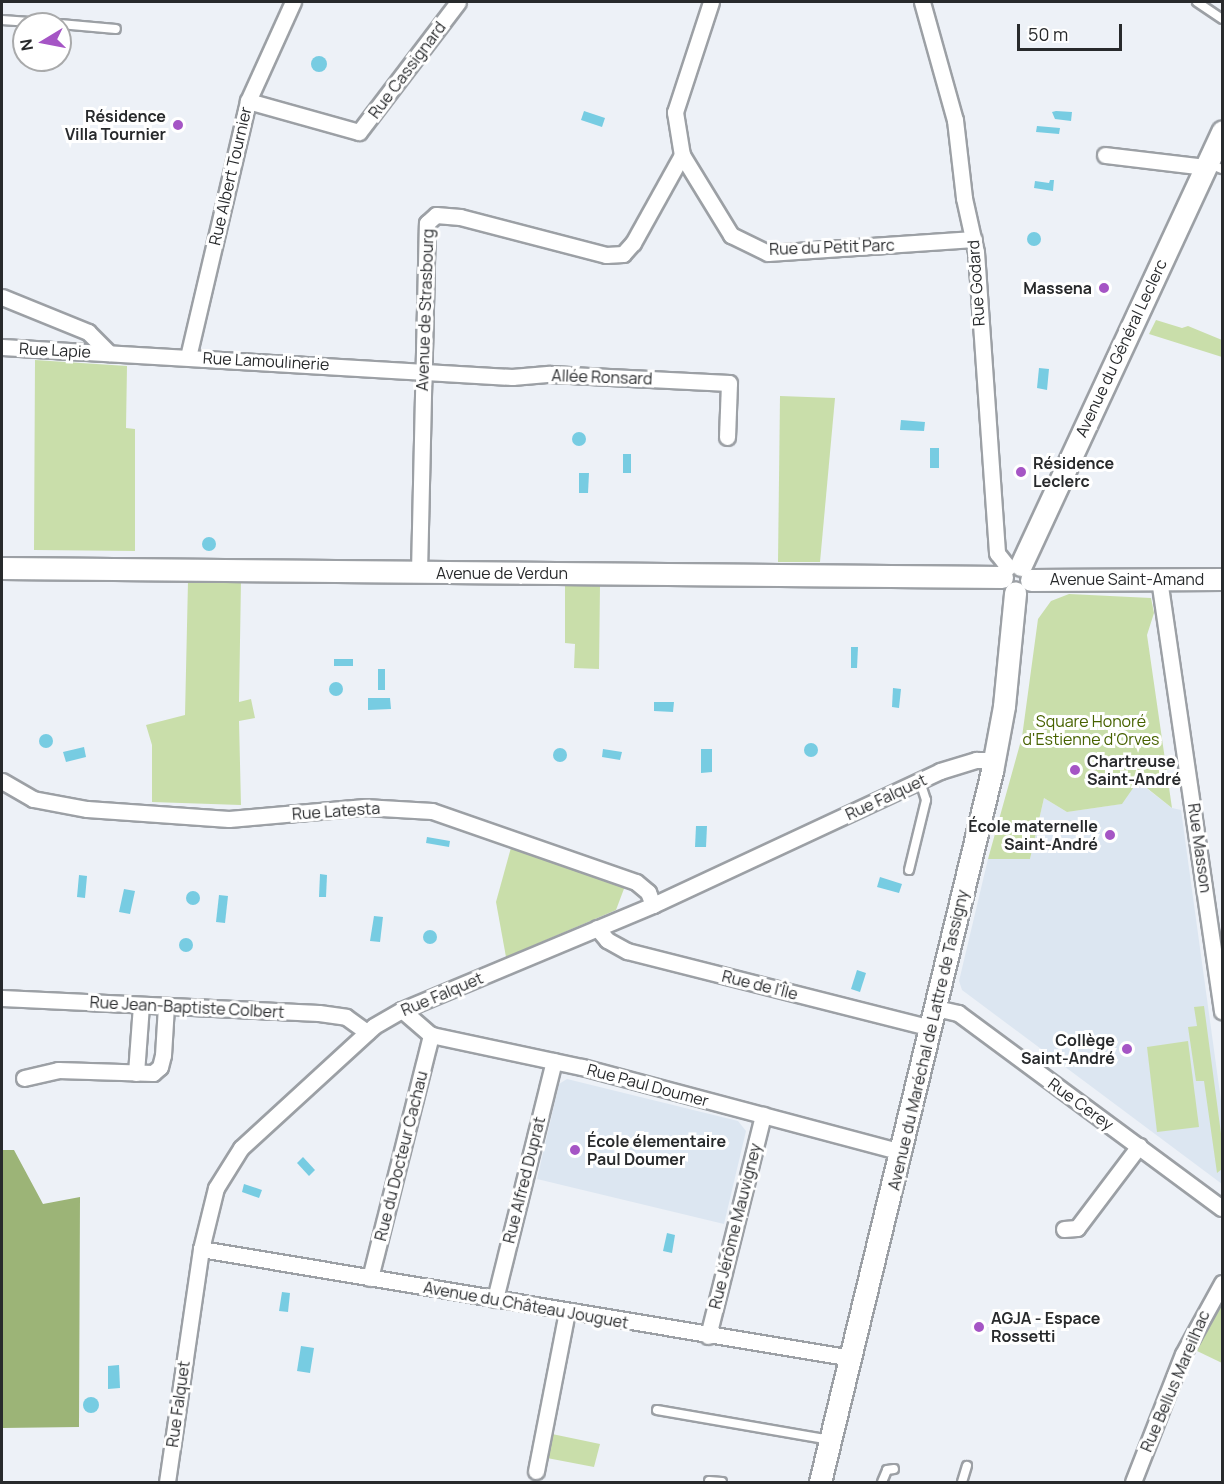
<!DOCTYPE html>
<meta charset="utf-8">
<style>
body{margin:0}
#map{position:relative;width:1224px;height:1484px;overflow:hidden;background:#edf1f7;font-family:Manrope,sans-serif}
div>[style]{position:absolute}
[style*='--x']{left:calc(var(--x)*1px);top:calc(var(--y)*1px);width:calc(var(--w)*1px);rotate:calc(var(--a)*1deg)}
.built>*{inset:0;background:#dce6f1}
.green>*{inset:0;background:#c9deaa}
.forest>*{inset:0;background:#9cb477}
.water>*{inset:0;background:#77cce2}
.round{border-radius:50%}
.roads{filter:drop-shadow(2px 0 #9ca0a5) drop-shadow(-2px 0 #9ca0a5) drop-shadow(0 2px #9ca0a5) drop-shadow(0 -2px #9ca0a5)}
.lane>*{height:8px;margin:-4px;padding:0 4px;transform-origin:4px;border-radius:4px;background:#fff}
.street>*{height:15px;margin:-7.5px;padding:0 7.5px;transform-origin:7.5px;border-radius:7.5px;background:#fff}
.secondary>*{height:21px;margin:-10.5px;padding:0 10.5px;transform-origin:10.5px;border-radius:10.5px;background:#fff}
.dots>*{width:16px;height:16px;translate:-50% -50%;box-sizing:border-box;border:3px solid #fff;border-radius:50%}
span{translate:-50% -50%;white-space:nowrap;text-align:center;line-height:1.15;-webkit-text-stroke:6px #fff;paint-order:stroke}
.street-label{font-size:16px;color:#282a2c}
.poi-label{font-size:16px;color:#282a2c;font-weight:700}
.right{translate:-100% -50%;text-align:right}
.left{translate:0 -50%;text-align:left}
.park-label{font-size:16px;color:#476200}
.frame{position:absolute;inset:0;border:3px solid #282a2c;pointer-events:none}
.north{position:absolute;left:12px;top:12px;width:60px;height:60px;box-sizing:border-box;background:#fff;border:2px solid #a9aaab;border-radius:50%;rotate:260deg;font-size:16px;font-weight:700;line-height:24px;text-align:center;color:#282a2c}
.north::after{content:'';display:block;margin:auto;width:21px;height:27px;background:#a555c5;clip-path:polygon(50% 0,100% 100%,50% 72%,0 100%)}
.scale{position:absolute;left:1017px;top:24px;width:105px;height:27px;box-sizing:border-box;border:3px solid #282a2c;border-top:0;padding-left:8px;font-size:18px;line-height:21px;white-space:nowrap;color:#282a2c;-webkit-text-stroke:4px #fff;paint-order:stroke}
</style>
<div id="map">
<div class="built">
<i style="clip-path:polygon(1137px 781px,1172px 808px,1181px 810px,1222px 1108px,1222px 1184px,962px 990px,959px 981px,988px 859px,1030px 859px,1044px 798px,1067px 812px,1121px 804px)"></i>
<i style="clip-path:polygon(567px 1079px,738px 1121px,746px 1131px,724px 1224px,537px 1179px,559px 1084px)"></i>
</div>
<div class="green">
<i style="clip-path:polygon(1156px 320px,1182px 328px,1188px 326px,1222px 340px,1222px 357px,1149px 334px)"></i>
<i style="clip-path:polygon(35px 360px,127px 366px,126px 428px,135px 429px,135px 551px,34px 550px)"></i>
<i style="clip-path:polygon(780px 396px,835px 398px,820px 562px,778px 562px)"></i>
<i style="clip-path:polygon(188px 581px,241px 581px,239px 702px,251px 699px,255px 718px,239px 721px,241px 805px,152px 802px,152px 745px,146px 725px,185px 715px)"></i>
<i style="clip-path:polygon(565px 585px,600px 585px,599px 669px,574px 668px,575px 644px,565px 643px)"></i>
<i style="clip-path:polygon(1069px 594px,1151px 598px,1154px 613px,1147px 635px,1172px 808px,1138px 781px,1122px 804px,1067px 812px,1044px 798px,1030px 859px,988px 859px,1022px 737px,1038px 619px,1051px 601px)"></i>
<i style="clip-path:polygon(512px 844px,625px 886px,616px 910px,506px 957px,496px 902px)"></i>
<i style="clip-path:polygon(1204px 1006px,1222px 1141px,1222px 1169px,1217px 1173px,1204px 1081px,1196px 1081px,1188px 1027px,1197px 1026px,1194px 1007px)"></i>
<i style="clip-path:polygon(1188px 1041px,1199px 1127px,1157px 1132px,1147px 1047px)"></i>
<i style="clip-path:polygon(1222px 1301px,1222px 1363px,1195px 1350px)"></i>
<i style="clip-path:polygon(552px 1434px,600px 1444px,594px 1467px,547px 1458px)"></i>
</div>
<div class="forest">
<i style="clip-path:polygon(2px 1150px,14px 1150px,43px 1204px,80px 1197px,79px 1427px,2px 1428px)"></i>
</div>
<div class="water">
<i class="round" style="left:311px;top:56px;width:16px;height:16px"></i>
<i style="clip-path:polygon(584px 111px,605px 118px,602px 127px,581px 120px)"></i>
<i style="clip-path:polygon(1056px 111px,1072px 112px,1071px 121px,1055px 119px,1052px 112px)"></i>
<i style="clip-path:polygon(1037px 126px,1060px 128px,1059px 134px,1036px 132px)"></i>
<i style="clip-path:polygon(1050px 180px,1054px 180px,1053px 191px,1034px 188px,1035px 181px,1049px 183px)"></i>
<i class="round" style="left:1027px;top:232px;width:14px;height:14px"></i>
<i style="clip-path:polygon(1039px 368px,1049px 369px,1047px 390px,1037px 388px)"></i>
<i style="clip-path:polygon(901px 420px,925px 422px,924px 431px,900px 430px)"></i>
<i class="round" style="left:572px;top:432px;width:14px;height:14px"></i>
<i style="clip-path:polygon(930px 448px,939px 448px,939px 468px,930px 468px)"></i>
<i style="clip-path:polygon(623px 454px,631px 454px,631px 473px,623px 473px)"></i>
<i style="clip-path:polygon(579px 473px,589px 473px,588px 493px,579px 493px)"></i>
<i class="round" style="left:202px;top:537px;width:14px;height:14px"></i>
<i style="clip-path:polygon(851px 647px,858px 647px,857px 668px,851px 668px)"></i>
<i style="clip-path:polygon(334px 659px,353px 659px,353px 666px,334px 666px)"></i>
<i style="clip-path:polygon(378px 669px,385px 669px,385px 690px,378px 690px)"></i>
<i class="round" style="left:329px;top:682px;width:14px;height:14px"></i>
<i style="clip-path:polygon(893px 688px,901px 689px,899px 708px,892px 707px)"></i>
<i style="clip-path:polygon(368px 698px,390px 698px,391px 709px,368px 710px)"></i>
<i style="clip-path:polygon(654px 702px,674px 702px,673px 712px,654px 711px)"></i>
<i class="round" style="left:39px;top:734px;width:14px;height:14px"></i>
<i class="round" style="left:804px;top:743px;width:14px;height:14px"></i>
<i style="clip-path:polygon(84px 747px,86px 757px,66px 762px,63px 752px)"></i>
<i class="round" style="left:553px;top:748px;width:14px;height:14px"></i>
<i style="clip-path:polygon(603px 749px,622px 752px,620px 760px,602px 757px)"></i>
<i style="clip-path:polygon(701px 749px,712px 749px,712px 772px,701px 773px)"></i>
<i style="clip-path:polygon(696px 826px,707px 826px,706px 847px,695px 847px)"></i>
<i style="clip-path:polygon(427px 837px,450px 841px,449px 847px,426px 843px)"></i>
<i style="clip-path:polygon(320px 874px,327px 875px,326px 897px,319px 897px)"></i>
<i style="clip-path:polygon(79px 875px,87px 876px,85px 898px,77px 897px)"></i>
<i style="clip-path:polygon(880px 877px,902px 884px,899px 893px,877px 887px)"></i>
<i style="clip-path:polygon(124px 889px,135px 891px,130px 914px,119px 912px)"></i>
<i class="round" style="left:186px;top:891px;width:14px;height:14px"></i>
<i style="clip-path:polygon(219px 895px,228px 896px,225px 923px,216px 922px)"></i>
<i style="clip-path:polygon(374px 916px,383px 917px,380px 942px,370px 941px)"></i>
<i class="round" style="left:423px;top:930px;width:14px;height:14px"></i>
<i class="round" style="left:179px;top:938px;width:14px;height:14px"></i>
<i style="clip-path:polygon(857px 970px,866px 973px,860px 992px,851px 989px)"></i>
<i style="clip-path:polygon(303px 1157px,315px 1170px,309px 1176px,297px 1163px)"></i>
<i style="clip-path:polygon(244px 1184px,262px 1190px,259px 1198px,242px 1192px)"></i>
<i style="clip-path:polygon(667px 1233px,675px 1235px,672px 1253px,663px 1251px)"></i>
<i style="clip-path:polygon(282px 1292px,290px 1293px,288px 1312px,279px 1311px)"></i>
<i style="clip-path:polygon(301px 1346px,314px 1348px,310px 1373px,297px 1371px)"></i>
<i style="clip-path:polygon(119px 1365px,120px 1388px,108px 1389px,108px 1366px)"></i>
<i class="round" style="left:83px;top:1397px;width:16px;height:16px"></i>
</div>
<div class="roads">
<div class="lane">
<i style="--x:1197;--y:2;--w:30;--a:34"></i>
<i style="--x:2;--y:20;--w:56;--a:4.1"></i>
<i style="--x:60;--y:24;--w:56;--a:5.1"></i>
<i style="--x:1207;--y:163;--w:16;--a:22"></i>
<i style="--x:909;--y:870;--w:72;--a:-76.3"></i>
<i style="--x:926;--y:800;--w:20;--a:-108"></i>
<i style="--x:657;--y:1410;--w:176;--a:9.8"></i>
<i style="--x:709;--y:1481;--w:13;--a:4"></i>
<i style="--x:882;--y:1482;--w:13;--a:-67"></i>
<i style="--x:887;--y:1470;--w:7;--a:-8"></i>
<i style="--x:962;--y:1482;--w:17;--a:-73"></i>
</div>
<div class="street">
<i style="--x:711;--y:2;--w:116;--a:108.1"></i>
<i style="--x:675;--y:112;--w:44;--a:80.8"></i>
<i style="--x:682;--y:155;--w:94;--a:58.5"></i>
<i style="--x:731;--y:235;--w:41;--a:25.9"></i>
<i style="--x:768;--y:253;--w:206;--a:-3.9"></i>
<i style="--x:922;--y:2;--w:123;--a:74.4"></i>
<i style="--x:955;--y:120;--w:79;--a:83.4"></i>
<i style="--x:964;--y:198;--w:55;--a:77.5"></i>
<i style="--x:976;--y:252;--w:302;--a:86"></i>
<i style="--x:997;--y:553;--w:18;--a:52"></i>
<i style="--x:248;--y:101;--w:115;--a:15.6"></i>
<i style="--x:359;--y:132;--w:163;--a:-52.7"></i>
<i style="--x:1105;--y:155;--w:102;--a:6.8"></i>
<i style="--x:2;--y:297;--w:93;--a:22.1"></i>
<i style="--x:88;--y:332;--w:30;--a:45"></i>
<i style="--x:2;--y:347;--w:511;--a:3.37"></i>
<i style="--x:512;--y:377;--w:38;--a:-5"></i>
<i style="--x:550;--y:374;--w:179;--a:2.9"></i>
<i style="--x:729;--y:383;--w:54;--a:92.1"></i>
<i style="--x:188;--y:357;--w:263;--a:-76.8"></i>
<i style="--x:248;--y:101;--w:109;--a:-65.6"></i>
<i style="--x:419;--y:572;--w:349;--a:-88.7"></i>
<i style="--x:427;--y:223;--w:12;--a:-42"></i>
<i style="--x:436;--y:215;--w:24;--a:5"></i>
<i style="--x:460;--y:217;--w:151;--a:14.6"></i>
<i style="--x:606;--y:255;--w:17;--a:-3"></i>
<i style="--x:623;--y:254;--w:15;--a:-48"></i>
<i style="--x:633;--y:243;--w:101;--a:-60.9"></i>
<i style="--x:1159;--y:579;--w:437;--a:81.7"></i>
<i style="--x:2;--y:781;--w:36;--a:30"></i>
<i style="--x:33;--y:799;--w:55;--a:10.5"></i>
<i style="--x:87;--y:809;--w:142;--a:4"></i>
<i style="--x:229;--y:819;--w:136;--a:-5.1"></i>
<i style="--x:364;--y:807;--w:68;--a:3.4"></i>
<i style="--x:432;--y:811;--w:216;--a:19.2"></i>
<i style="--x:636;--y:882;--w:16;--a:40"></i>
<i style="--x:648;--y:892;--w:14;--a:69"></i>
<i style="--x:597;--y:928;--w:16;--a:50"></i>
<i style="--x:607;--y:940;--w:23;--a:29"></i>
<i style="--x:627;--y:951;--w:314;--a:14.2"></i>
<i style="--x:2;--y:998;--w:317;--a:2.7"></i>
<i style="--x:319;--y:1013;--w:27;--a:8"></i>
<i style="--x:346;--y:1017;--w:26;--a:36"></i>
<i style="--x:936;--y:1008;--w:23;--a:13"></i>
<i style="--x:958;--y:1013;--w:328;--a:36.5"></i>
<i style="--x:402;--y:1010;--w:38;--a:41"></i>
<i style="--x:431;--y:1035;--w:154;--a:12"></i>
<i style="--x:582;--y:1067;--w:330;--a:14.9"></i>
<i style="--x:136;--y:1073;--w:68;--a:-85.8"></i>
<i style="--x:24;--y:1078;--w:35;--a:-13"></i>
<i style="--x:58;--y:1070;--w:95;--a:1.8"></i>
<i style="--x:153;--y:1073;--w:9;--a:-41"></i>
<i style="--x:160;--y:1067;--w:12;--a:-76"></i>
<i style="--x:163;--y:1055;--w:49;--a:-86.5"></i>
<i style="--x:1064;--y:1229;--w:13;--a:-4"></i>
<i style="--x:1077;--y:1228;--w:103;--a:-52.9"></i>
<i style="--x:201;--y:1249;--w:660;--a:9.51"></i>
<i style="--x:370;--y:1278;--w:251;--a:-75.9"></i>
<i style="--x:495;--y:1299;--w:245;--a:-76.1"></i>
<i style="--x:708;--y:1336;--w:228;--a:-76"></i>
<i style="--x:536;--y:1471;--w:163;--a:-79"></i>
<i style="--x:167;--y:1482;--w:235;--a:-81.7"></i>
<i style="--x:201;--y:1249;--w:63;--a:-76.2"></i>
<i style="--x:216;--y:1188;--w:47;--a:-58"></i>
<i style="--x:241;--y:1148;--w:180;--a:-42.5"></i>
<i style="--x:374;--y:1026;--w:32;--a:-30"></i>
<i style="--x:402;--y:1010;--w:272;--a:-22.7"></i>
<i style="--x:653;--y:905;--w:317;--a:-25"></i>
<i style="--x:940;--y:771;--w:38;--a:-17"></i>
<i style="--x:976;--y:760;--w:18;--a:0"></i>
<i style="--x:1133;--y:1482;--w:137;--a:-68.7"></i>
<i style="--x:1183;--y:1354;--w:81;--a:-61.2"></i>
</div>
<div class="secondary">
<i style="--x:1021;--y:565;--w:478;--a:-65.1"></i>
<i style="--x:2;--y:568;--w:1000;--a:0.52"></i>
<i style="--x:1031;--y:580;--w:191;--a:-0.3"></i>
<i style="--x:820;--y:1482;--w:732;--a:-76.4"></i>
<i style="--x:992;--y:771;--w:66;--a:-79.5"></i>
<i style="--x:1004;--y:706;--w:114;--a:-84.4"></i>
</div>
</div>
<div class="dots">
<i style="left:178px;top:125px;background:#a555c5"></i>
<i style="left:1104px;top:288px;background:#a555c5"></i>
<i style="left:1021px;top:472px;background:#a555c5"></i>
<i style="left:1075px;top:770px;background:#a555c5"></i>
<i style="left:1110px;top:835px;background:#a555c5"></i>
<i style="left:1127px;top:1049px;background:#a555c5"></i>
<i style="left:575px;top:1150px;background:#a555c5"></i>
<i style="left:979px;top:1327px;background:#a555c5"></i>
</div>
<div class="street-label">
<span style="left:407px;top:70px;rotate:-53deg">Rue Cassignard</span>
<span style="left:230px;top:176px;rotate:-77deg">Rue Albert Tournier</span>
<span style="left:832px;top:247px;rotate:-2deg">Rue du Petit Parc</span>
<span style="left:976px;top:283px;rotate:-94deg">Rue Godard</span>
<span style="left:425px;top:310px;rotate:-88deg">Avenue de Strasbourg</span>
<span style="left:1121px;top:348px;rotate:-65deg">Avenue du Général Leclerc</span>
<span style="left:55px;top:350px;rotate:3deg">Rue Lapie</span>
<span style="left:266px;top:361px;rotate:3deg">Rue Lamoulinerie</span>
<span style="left:602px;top:377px;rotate:2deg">Allée Ronsard</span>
<span style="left:502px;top:573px">Avenue de Verdun</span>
<span style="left:1127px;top:579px">Avenue Saint-Amand</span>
<span style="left:886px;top:797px;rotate:-25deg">Rue Falquet</span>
<span style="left:336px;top:811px;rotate:-4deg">Rue Latesta</span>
<span style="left:1200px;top:848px;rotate:82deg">Rue Masson</span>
<span style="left:760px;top:985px;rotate:14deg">Rue de l'Île</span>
<span style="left:442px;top:994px;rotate:-23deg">Rue Falquet</span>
<span style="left:187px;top:1007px;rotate:3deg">Rue Jean-Baptiste Colbert</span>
<span style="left:928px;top:1040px;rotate:-77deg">Avenue du Maréchal de Lattre de Tassigny</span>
<span style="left:648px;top:1085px;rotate:15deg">Rue Paul Doumer</span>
<span style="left:1081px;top:1104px;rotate:36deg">Rue Cerey</span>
<span style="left:401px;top:1156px;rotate:-76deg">Rue du Docteur Cachau</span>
<span style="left:524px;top:1180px;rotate:-76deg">Rue Alfred Duprat</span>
<span style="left:735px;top:1226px;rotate:-76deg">Rue Jérôme Mauvigney</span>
<span style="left:526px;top:1305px;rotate:10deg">Avenue du Château Jouguet</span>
<span style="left:1175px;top:1381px;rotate:-67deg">Rue Bellus Mareilhac</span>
<span style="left:178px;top:1404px;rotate:-82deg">Rue Falquet</span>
</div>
<div class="poi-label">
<span class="right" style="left:166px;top:125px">Résidence<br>Villa Tournier</span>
<span class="right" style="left:1092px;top:288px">Massena</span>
<span class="left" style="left:1033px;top:472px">Résidence<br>Leclerc</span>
<span class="left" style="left:1087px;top:770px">Chartreuse<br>Saint-André</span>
<span class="right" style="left:1098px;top:835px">École maternelle<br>Saint-André</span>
<span class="right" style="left:1115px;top:1049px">Collège<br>Saint-André</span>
<span class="left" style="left:587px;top:1150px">École élementaire<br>Paul Doumer</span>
<span class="left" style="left:991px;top:1327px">AGJA - Espace<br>Rossetti</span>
</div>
<div class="park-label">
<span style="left:1091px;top:730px">Square Honoré<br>d'Estienne d'Orves</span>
</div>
<div class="frame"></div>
<div class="north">N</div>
<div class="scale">50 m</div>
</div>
